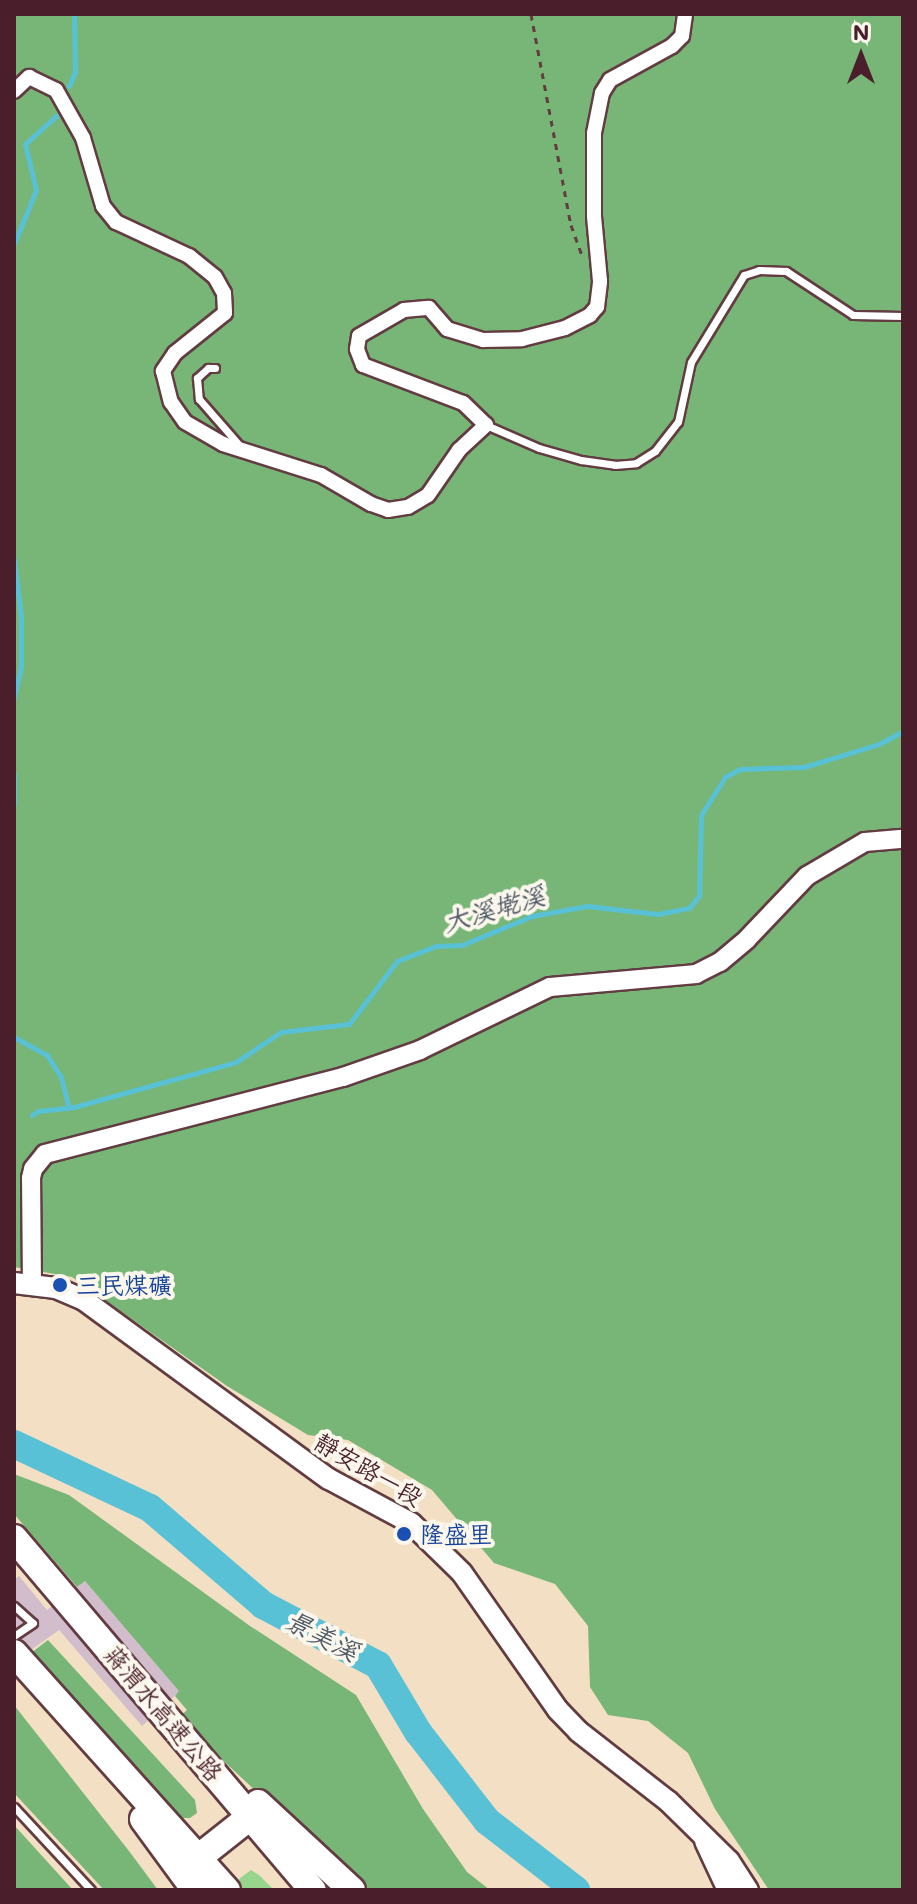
<!DOCTYPE html>
<meta charset="utf-8">
<style>
body{margin:0}
#map{position:relative;width:917px;height:1904px;overflow:hidden;background:#f3e0c4;font-family:Mali,"LXGW WenKai TC",sans-serif}
div>[style]{position:absolute}
[style*='--x']{left:calc(var(--x)*1px);top:calc(var(--y)*1px);width:calc(var(--w)*1px);rotate:calc(var(--a)*1deg)}
.industrial>*{inset:0;background:#d1bdcb}
.green>*{inset:0;background:#96d58b}
.forest>*{inset:0;background:#78b677}
.stream>*{height:5px;margin:-2.5px;padding:0 2.5px;transform-origin:2.5px;border-radius:2.5px;background:#59c1d5}
.river>*{height:28px;margin:-14px;padding:0 14px;transform-origin:14px;border-radius:14px;background:#59c1d5}
.path>*{height:3px;margin-top:-1.5px;transform-origin:0;background:repeating-linear-gradient(90deg,#633c42 0 6px,transparent 0 12px)}
.roads{filter:drop-shadow(2px 0 #633c42) drop-shadow(-2px 0 #633c42) drop-shadow(0 2px #633c42) drop-shadow(0 -2px #633c42)}
.service>*{height:7px;margin:-3.5px;padding:0 3.5px;transform-origin:3.5px;border-radius:3.5px;background:#fff}
.minor>*{height:14px;margin:-7px;padding:0 7px;transform-origin:7px;border-radius:7px;background:#fff}
.tertiary>*{height:18px;margin:-9px;padding:0 9px;transform-origin:9px;border-radius:9px;background:#fff}
.secondary>*{height:20px;margin:-10px;padding:0 10px;transform-origin:10px;border-radius:10px;background:#fff}
.motorway>*{height:26px;margin:-13px;padding:0 13px;transform-origin:13px;border-radius:13px;background:#fff}
.dots>*{width:22px;height:22px;translate:-50% -50%;box-sizing:border-box;border:4px solid #fbf7ec;border-radius:50%}
span{translate:-50% -50%;white-space:nowrap;text-align:center;line-height:1.15;-webkit-text-stroke:8px #fbf7ec;paint-order:stroke}
.transit-label{font-size:24px;color:#164399}
.left{translate:0 -50%;text-align:left}
.street-label{font-size:24px;color:#4a1f2b}
.water-label{font-size:26px;color:#4f5866;font-style:italic}
.frame{position:absolute;inset:0;border:16px solid #4a1f2b;pointer-events:none}
.north{position:absolute;left:821px;top:16px;width:80px;height:80px;-webkit-text-stroke:6px #fbf7ec;paint-order:stroke;rotate:0deg;font-size:22px;font-weight:700;line-height:32px;text-align:center;color:#4a1f2b}
.north::after{content:'';display:block;margin:auto;width:28px;height:36px;background:#4a1f2b;clip-path:polygon(50% 0,100% 100%,50% 72%,0 100%)}
</style>
<div id="map">
<div class="industrial">
<i style="clip-path:polygon(19px 1576px,47px 1610px,85px 1581px,180px 1691px,142px 1726px,59px 1630px,14px 1662px,14px 1580px)"></i>
</div>
<div class="green">
<i style="clip-path:polygon(251px 1870px,259px 1875px,274px 1890px,241px 1890px,239px 1879px)"></i>
</div>
<div class="forest">
<i style="clip-path:polygon(14px 14px,903px 14px,903px 1890px,769px 1890px,715px 1809px,688px 1753px,648px 1721px,608px 1715px,590px 1687px,588px 1626px,555px 1584px,494px 1563px,432px 1490px,348px 1440px,308px 1435px,227px 1386px,72px 1277px,14px 1267px)"></i>
<i style="clip-path:polygon(14px 1474px,69px 1495px,250px 1626px,356px 1695px,423px 1809px,467px 1872px,490px 1890px,361px 1890px,178px 1718px,187px 1710px,175px 1696px,179px 1691px,85px 1581px,77px 1587px,14px 1514px)"></i>
<i style="clip-path:polygon(48px 1640px,195px 1800px,197px 1813px,190px 1818px,180px 1818px,27px 1656px)"></i>
<i style="clip-path:polygon(14px 1705px,129px 1851px,158px 1890px,104px 1890px,14px 1793px)"></i>
<i style="clip-path:polygon(14px 1825px,73px 1890px,14px 1890px)"></i>
</div>
<div class="stream">
<i style="--x:69;--y:86;--w:15;--a:-67"></i>
<i style="--x:75;--y:72;--w:58;--a:-91"></i>
<i style="--x:14;--y:244;--w:58;--a:-67.8"></i>
<i style="--x:36;--y:190;--w:47;--a:-103.4"></i>
<i style="--x:25;--y:144;--w:42;--a:-42.1"></i>
<i style="--x:14;--y:559;--w:58;--a:83.1"></i>
<i style="--x:21;--y:617;--w:50;--a:90"></i>
<i style="--x:21;--y:667;--w:32;--a:103"></i>
<i style="--x:14;--y:774;--w:30;--a:90"></i>
<i style="--x:14;--y:1037;--w:38;--a:29"></i>
<i style="--x:47;--y:1055;--w:26;--a:58"></i>
<i style="--x:61;--y:1077;--w:32;--a:76"></i>
<i style="--x:32;--y:1115;--w:7;--a:-34"></i>
<i style="--x:38;--y:1111;--w:36;--a:-6"></i>
<i style="--x:74;--y:1107;--w:168;--a:-15.5"></i>
<i style="--x:236;--y:1062;--w:54;--a:-33.7"></i>
<i style="--x:281;--y:1032;--w:68;--a:-6.7"></i>
<i style="--x:349;--y:1024;--w:79;--a:-52.7"></i>
<i style="--x:397;--y:961;--w:42;--a:-21"></i>
<i style="--x:436;--y:946;--w:26;--a:-2"></i>
<i style="--x:462;--y:945;--w:76;--a:-22.5"></i>
<i style="--x:532;--y:916;--w:56;--a:-10.3"></i>
<i style="--x:587;--y:906;--w:71;--a:6.4"></i>
<i style="--x:658;--y:914;--w:32;--a:-11"></i>
<i style="--x:689;--y:908;--w:16;--a:-50"></i>
<i style="--x:699;--y:896;--w:81;--a:-88.6"></i>
<i style="--x:701;--y:815;--w:45;--a:-57.7"></i>
<i style="--x:725;--y:777;--w:17;--a:-28"></i>
<i style="--x:740;--y:769;--w:64;--a:-1.8"></i>
<i style="--x:804;--y:767;--w:78;--a:-17"></i>
<i style="--x:879;--y:744;--w:27;--a:-28"></i>
</div>
<div class="river">
<i style="--x:14;--y:1444;--w:150;--a:25.2"></i>
<i style="--x:150;--y:1508;--w:149;--a:40.6"></i>
<i style="--x:263;--y:1605;--w:130;--a:27.6"></i>
<i style="--x:378;--y:1665;--w:78;--a:59.2"></i>
<i style="--x:418;--y:1732;--w:113;--a:52.2"></i>
<i style="--x:487;--y:1821;--w:113;--a:37.8"></i>
</div>
<div class="path">
<i style="--x:531;--y:14;--w:215;--a:79.3"></i>
<i style="--x:571;--y:225;--w:33;--a:70"></i>
</div>
<div class="roads">
<div class="service">
<i style="--x:215;--y:368;--w:7;--a:180"></i>
<i style="--x:208;--y:368;--w:15;--a:138"></i>
<i style="--x:197;--y:378;--w:21;--a:85"></i>
<i style="--x:199;--y:399;--w:62;--a:48.9"></i>
<i style="--x:486;--y:425;--w:58;--a:23.5"></i>
<i style="--x:539;--y:448;--w:44;--a:15.9"></i>
<i style="--x:581;--y:460;--w:34;--a:8"></i>
<i style="--x:615;--y:465;--w:21;--a:-5"></i>
<i style="--x:636;--y:463;--w:22;--a:-32"></i>
<i style="--x:655;--y:451;--w:37;--a:-52"></i>
<i style="--x:678;--y:422;--w:61;--a:-77.8"></i>
<i style="--x:691;--y:362;--w:102;--a:-58.7"></i>
<i style="--x:744;--y:275;--w:16;--a:-18"></i>
<i style="--x:759;--y:270;--w:27;--a:2"></i>
<i style="--x:786;--y:271;--w:80;--a:33.3"></i>
<i style="--x:853;--y:315;--w:50;--a:1.1"></i>
<i style="--x:14;--y:1606;--w:25;--a:42"></i>
<i style="--x:33;--y:1623;--w:23;--a:146"></i>
<i style="--x:14;--y:1807;--w:113;--a:47.1"></i>
</div>
<div class="minor">
<i style="--x:14;--y:91;--w:21;--a:-43"></i>
<i style="--x:29;--y:77;--w:30;--a:26"></i>
<i style="--x:56;--y:90;--w:55;--a:60.6"></i>
<i style="--x:83;--y:138;--w:71;--a:73.6"></i>
<i style="--x:103;--y:206;--w:21;--a:51"></i>
<i style="--x:116;--y:222;--w:81;--a:25"></i>
<i style="--x:189;--y:256;--w:33;--a:39"></i>
<i style="--x:215;--y:277;--w:18;--a:61"></i>
<i style="--x:224;--y:293;--w:20;--a:87"></i>
<i style="--x:225;--y:313;--w:64;--a:141.3"></i>
<i style="--x:175;--y:353;--w:22;--a:124"></i>
<i style="--x:163;--y:371;--w:32;--a:76"></i>
<i style="--x:171;--y:402;--w:24;--a:55"></i>
<i style="--x:185;--y:422;--w:44;--a:30.1"></i>
<i style="--x:223;--y:444;--w:103;--a:17.6"></i>
<i style="--x:321;--y:475;--w:58;--a:30.1"></i>
<i style="--x:371;--y:504;--w:18;--a:19"></i>
<i style="--x:388;--y:510;--w:20;--a:-9"></i>
<i style="--x:408;--y:507;--w:23;--a:-31"></i>
<i style="--x:428;--y:495;--w:55;--a:-55.4"></i>
<i style="--x:459;--y:450;--w:37;--a:-43"></i>
<i style="--x:486;--y:425;--w:32;--a:-136"></i>
<i style="--x:463;--y:403;--w:107;--a:-159.2"></i>
<i style="--x:363;--y:365;--w:17;--a:-111"></i>
<i style="--x:357;--y:349;--w:13;--a:-81"></i>
<i style="--x:359;--y:336;--w:52;--a:-30"></i>
<i style="--x:404;--y:310;--w:25;--a:-5"></i>
<i style="--x:429;--y:308;--w:28;--a:49"></i>
<i style="--x:447;--y:329;--w:38;--a:17"></i>
<i style="--x:483;--y:340;--w:39;--a:-1"></i>
<i style="--x:522;--y:339;--w:44;--a:-14.3"></i>
<i style="--x:565;--y:328;--w:28;--a:-27"></i>
<i style="--x:590;--y:315;--w:11;--a:-49"></i>
<i style="--x:597;--y:307;--w:26;--a:-83"></i>
<i style="--x:600;--y:281;--w:65;--a:-95.3"></i>
<i style="--x:594;--y:216;--w:83;--a:-90"></i>
<i style="--x:594;--y:133;--w:41;--a:-78.7"></i>
<i style="--x:602;--y:93;--w:15;--a:-58"></i>
<i style="--x:610;--y:80;--w:71;--a:-28.7"></i>
<i style="--x:672;--y:46;--w:14;--a:-45"></i>
<i style="--x:682;--y:36;--w:22;--a:-82"></i>
</div>
<div class="tertiary">
<i style="--x:32;--y:1285;--w:107;--a:-90.5"></i>
<i style="--x:31;--y:1178;--w:9;--a:-77"></i>
<i style="--x:33;--y:1169;--w:19;--a:-51"></i>
<i style="--x:45;--y:1154;--w:308;--a:-14.5"></i>
<i style="--x:343;--y:1077;--w:82;--a:-19.3"></i>
<i style="--x:420;--y:1050;--w:144;--a:-25.9"></i>
<i style="--x:550;--y:987;--w:147;--a:-5.1"></i>
<i style="--x:696;--y:974;--w:27;--a:-27"></i>
<i style="--x:720;--y:962;--w:35;--a:-40"></i>
<i style="--x:747;--y:939;--w:87;--a:-46.4"></i>
<i style="--x:807;--y:876;--w:67;--a:-30.4"></i>
<i style="--x:865;--y:842;--w:38;--a:-5"></i>
</div>
<div class="secondary">
<i style="--x:14;--y:1283;--w:42;--a:6.8"></i>
<i style="--x:56;--y:1288;--w:30;--a:23"></i>
<i style="--x:84;--y:1300;--w:303;--a:36.2"></i>
<i style="--x:329;--y:1479;--w:93;--a:28.2"></i>
<i style="--x:411;--y:1523;--w:71;--a:44.4"></i>
<i style="--x:462;--y:1573;--w:167;--a:55"></i>
<i style="--x:558;--y:1710;--w:29;--a:46"></i>
<i style="--x:578;--y:1731;--w:114;--a:37.9"></i>
<i style="--x:668;--y:1801;--w:86;--a:44.5"></i>
<i style="--x:729;--y:1861;--w:35;--a:57"></i>
<i style="--x:705;--y:1841;--w:54;--a:64.9"></i>
</div>
<div class="motorway">
<i style="--x:14;--y:1538;--w:462;--a:49.7"></i>
<i style="--x:14;--y:1653;--w:319;--a:48.1"></i>
<i style="--x:258;--y:1803;--w:128;--a:42.8"></i>
<i style="--x:143;--y:1819;--w:88;--a:53.8"></i>
<i style="--x:198;--y:1858;--w:68;--a:-38.4"></i>
</div>
</div>
<div class="dots">
<i style="left:60px;top:1285px;background:#1a4fb4"></i>
<i style="left:404px;top:1534px;background:#1a4fb4"></i>
</div>
<div class="transit-label">
<span class="left" style="left:76px;top:1285px">三民煤礦</span>
<span class="left" style="left:420px;top:1534px">隆盛里</span>
</div>
<div class="street-label">
<span style="left:369px;top:1469px;rotate:30deg">靜安路一段</span>
<span style="left:164px;top:1713px;rotate:50deg">蔣渭水高速公路</span>
</div>
<div class="water-label">
<span style="left:494px;top:909px;rotate:-16deg">大溪墘溪</span>
<span style="left:322px;top:1636px;rotate:27deg">景美溪</span>
</div>
<div class="frame"></div>
<div class="north">N</div>
</div>
